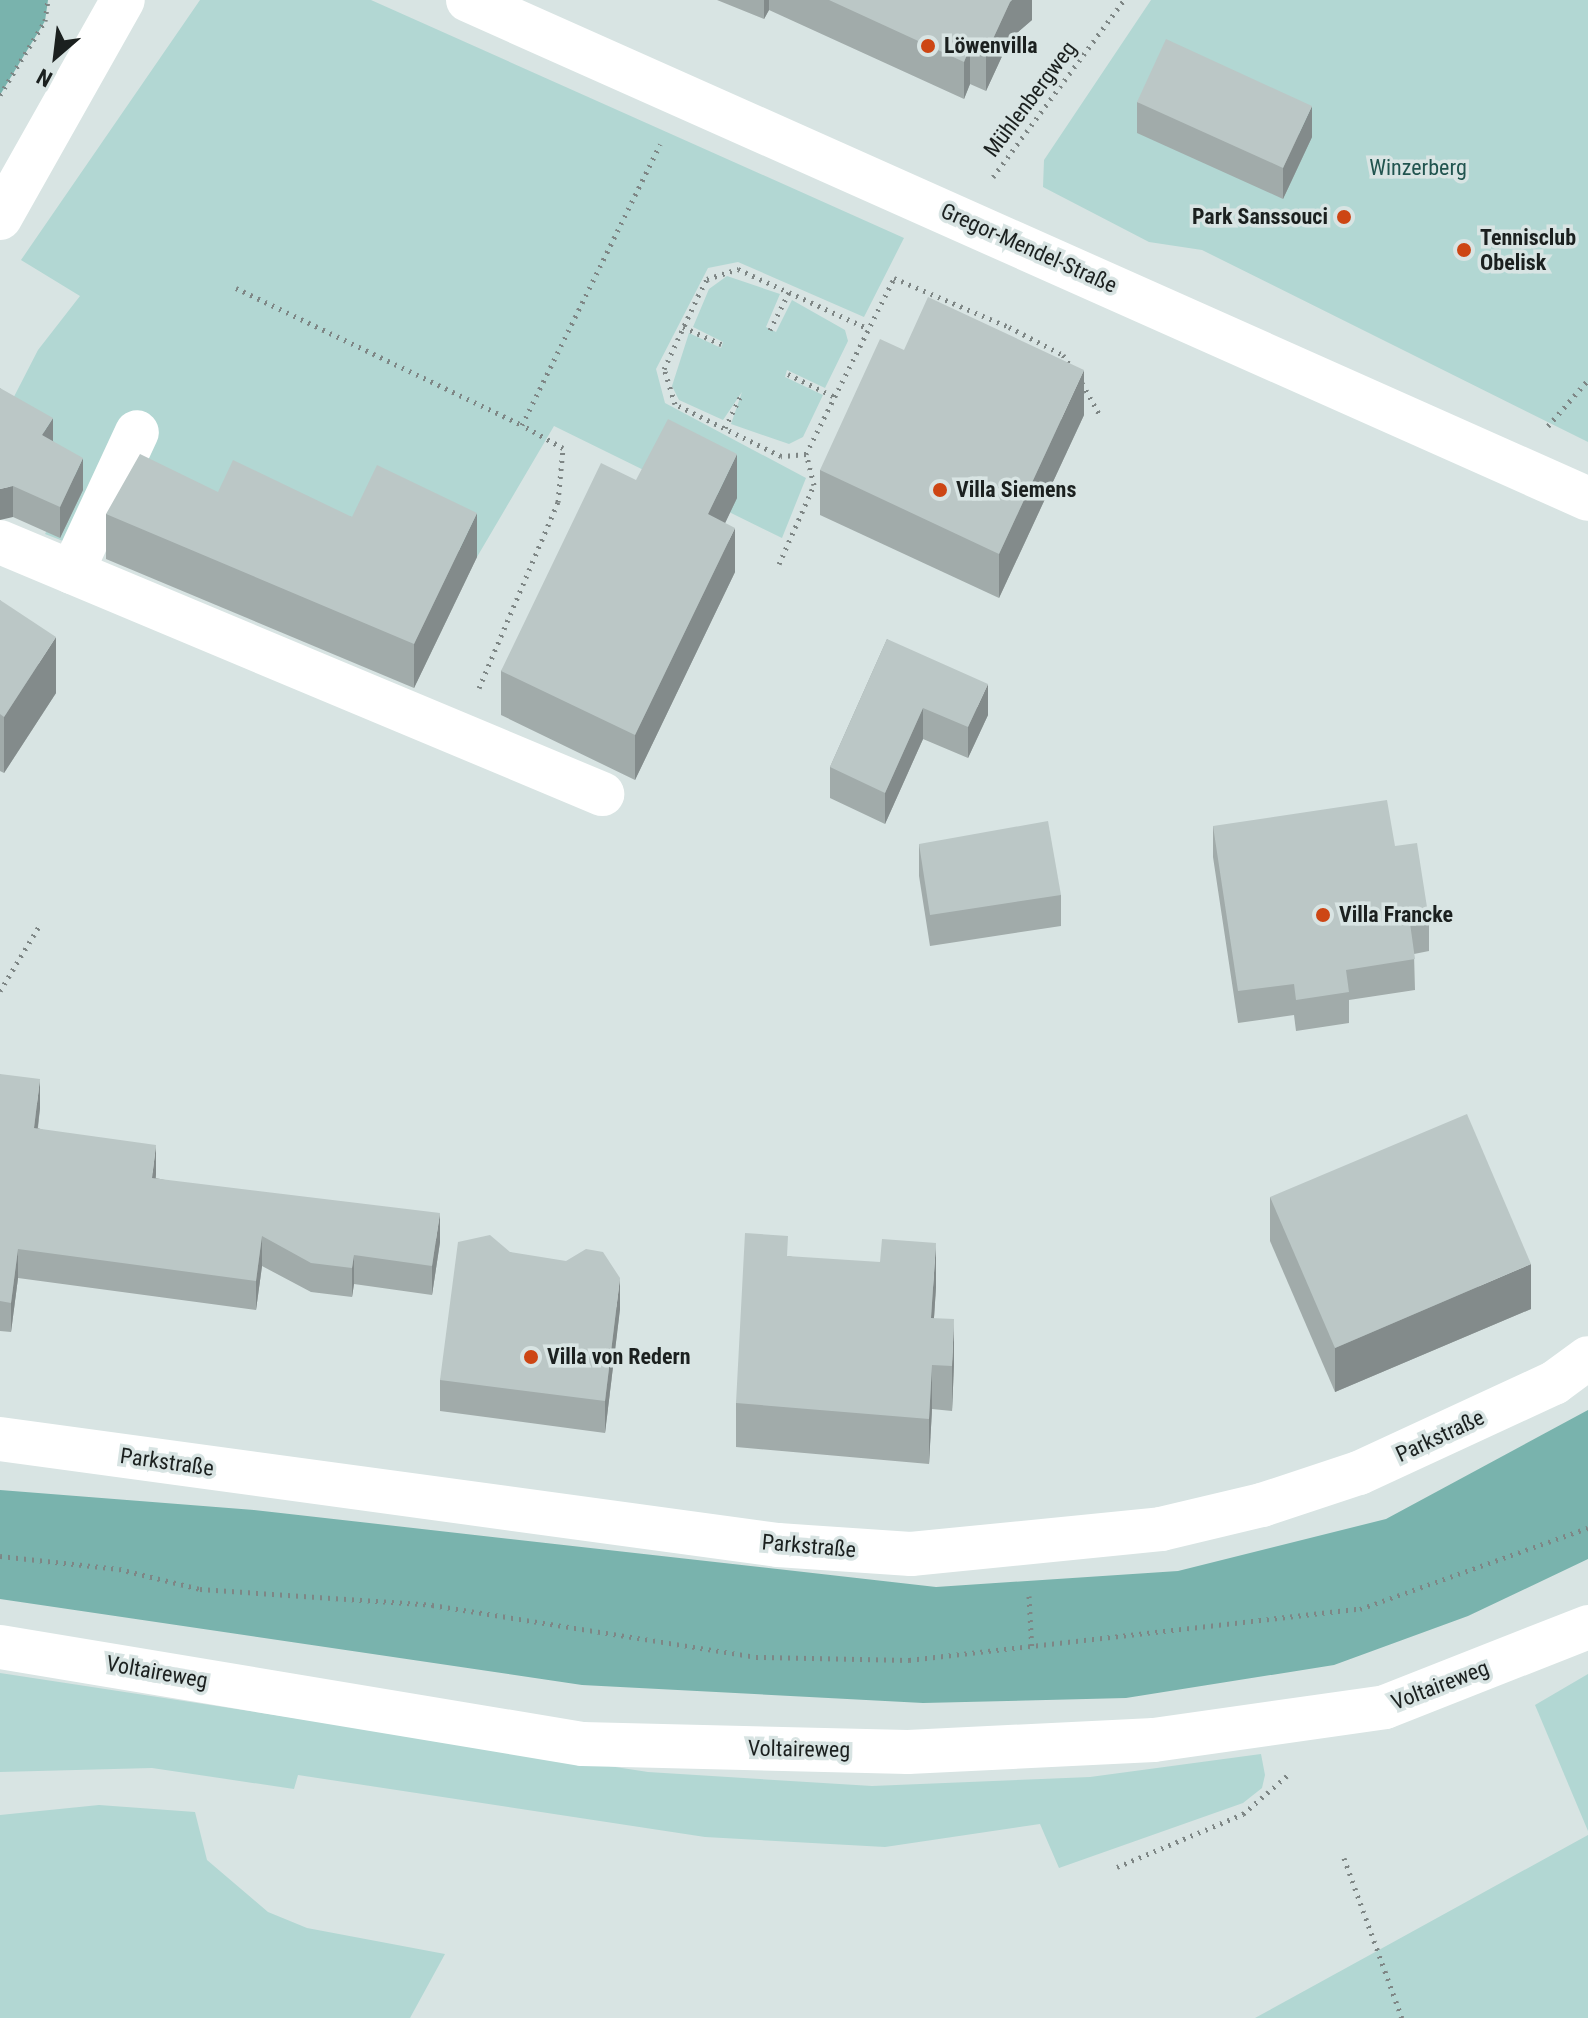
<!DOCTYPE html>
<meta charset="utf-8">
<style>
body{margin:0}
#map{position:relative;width:1588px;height:2018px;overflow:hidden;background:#d8e4e3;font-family:"Roboto Condensed",sans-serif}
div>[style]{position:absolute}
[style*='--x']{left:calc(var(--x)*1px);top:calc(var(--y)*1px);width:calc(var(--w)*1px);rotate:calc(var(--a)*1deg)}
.green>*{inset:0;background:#b2d7d3}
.forest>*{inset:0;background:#79b3ad}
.path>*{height:5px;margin-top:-2.5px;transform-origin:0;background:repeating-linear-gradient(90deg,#7e8685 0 2px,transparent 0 8px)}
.minor>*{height:44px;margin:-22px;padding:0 22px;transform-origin:22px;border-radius:22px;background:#fff}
.wall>*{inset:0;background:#a1abaa}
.shaded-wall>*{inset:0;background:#838b8b}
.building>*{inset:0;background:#bbc7c6}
.dots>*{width:22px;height:22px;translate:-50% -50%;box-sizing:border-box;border:4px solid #d8e4e3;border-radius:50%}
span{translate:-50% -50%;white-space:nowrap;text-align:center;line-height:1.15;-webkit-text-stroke:7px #d8e4e3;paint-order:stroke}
.poi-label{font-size:22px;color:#1b201f;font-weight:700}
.left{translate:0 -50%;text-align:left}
.right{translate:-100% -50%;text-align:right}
.street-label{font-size:22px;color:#1b201f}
.park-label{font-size:22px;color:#21544f}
.north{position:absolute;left:16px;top:16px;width:80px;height:80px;-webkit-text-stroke:6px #d8e4e3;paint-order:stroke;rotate:208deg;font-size:22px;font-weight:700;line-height:32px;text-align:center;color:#1b201f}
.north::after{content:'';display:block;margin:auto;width:28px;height:36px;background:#1b201f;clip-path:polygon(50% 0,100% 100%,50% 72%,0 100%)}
</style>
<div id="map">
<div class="green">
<i style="clip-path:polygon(200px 0,371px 0,904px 238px,864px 317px,738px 262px,708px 268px,656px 369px,665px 403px,806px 478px,782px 538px,554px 426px,477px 557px,377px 510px,352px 561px,63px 541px,45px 534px,73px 484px,2px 420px,38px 350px,80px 296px,21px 260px)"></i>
<i style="clip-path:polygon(1151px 0,1588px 0,1588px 442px,1202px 250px,1149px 242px,1043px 187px,1044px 160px)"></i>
<i style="clip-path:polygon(727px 276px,780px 294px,766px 327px,776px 332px,792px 300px,845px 330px,848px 341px,825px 388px,787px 370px,785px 377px,823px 395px,803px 437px,789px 444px,731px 424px,742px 392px,723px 420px,679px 400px,672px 386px,689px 333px,721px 348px,723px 342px,693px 327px,709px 289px)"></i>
<i style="clip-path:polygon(0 1673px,648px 1772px,872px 1786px,1090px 1777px,1261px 1754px,1265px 1775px,1262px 1788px,1243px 1803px,1059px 1868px,1040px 1824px,885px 1847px,705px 1837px,298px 1775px,294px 1789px,152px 1768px,0 1772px)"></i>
<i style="clip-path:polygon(1588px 1674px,1588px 1831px,1535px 1705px)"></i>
<i style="clip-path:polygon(99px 1805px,195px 1812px,207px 1860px,268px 1912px,307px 1928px,445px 1954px,410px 2018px,0 2018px,0 1815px)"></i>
<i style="clip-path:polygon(1588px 1835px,1588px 2018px,1255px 2018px,1377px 1951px)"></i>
</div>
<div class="forest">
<i style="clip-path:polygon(0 0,48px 0,45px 21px,0 95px)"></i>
<i style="clip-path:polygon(1588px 1410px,1588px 1559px,1468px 1616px,1334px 1665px,1126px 1698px,923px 1703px,582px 1685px,0 1599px,0 1490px,254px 1510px,936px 1587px,1178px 1571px,1386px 1519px)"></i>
</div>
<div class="path">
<i style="--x:0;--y:95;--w:87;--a:-58.7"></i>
<i style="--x:45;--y:21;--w:21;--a:-82"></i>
<i style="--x:993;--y:177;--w:220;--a:-53.5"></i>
<i style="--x:236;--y:288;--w:317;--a:25.6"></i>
<i style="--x:522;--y:425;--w:313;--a:-63.8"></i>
<i style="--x:683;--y:327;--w:42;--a:24.1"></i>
<i style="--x:770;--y:330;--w:45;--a:-63.4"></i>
<i style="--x:788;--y:374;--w:52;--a:26.1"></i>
<i style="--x:1082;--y:383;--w:35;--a:61"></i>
<i style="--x:1548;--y:426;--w:61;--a:-49"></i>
<i style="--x:725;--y:428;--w:37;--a:-64"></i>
<i style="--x:806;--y:454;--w:25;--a:175"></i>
<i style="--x:781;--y:456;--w:118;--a:-153.9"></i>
<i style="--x:675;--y:404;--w:37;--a:-107"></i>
<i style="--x:664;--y:369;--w:81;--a:-65"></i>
<i style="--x:698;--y:296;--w:19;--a:-62"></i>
<i style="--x:707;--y:279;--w:33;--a:-18"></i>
<i style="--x:738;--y:269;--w:142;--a:24.6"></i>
<i style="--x:779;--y:564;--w:86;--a:-66.1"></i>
<i style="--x:814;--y:485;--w:32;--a:-104"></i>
<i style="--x:806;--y:454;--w:197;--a:-63.4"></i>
<i style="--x:894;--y:278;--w:125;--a:23.1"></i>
<i style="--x:1009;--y:327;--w:61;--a:27.4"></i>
<i style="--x:1063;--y:355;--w:16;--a:55"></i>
<i style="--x:479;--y:688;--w:202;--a:-67"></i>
<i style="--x:558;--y:502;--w:54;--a:-84.7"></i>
<i style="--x:563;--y:448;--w:47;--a:-150.7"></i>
<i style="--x:0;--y:991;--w:79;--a:-58.9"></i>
<i style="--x:0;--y:1556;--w:120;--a:6.2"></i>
<i style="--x:119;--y:1569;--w:83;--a:13.9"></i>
<i style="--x:200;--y:1589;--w:233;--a:3.9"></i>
<i style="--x:432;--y:1605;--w:328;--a:9.1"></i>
<i style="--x:756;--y:1657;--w:153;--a:1.1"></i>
<i style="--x:909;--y:1660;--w:454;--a:-6.5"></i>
<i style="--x:1360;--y:1609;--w:242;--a:-19.6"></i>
<i style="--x:1029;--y:1596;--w:55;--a:86.9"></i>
<i style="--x:1344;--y:1858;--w:170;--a:70.1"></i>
<i style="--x:1117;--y:1867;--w:137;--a:-22.8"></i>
<i style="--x:1243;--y:1814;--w:61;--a:-41"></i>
</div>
<div class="minor">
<i style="--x:468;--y:0;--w:1226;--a:24.01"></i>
<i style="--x:0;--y:218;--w:250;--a:-60.6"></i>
<i style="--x:0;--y:542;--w:653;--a:22.71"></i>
<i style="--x:72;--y:572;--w:154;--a:-65.1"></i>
<i style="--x:0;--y:1439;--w:785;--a:7.76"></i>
<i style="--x:778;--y:1545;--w:133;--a:3.9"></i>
<i style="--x:911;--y:1554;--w:251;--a:-5.7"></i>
<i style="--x:1161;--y:1529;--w:104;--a:-13.4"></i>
<i style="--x:1262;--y:1505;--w:102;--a:-18.3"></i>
<i style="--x:1359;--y:1473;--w:215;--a:-24.8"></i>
<i style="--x:1554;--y:1383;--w:42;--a:-36.3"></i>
<i style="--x:0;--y:1647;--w:590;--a:9.46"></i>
<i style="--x:582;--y:1744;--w:326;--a:1.4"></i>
<i style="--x:908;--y:1752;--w:246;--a:-2.8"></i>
<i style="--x:1154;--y:1740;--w:233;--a:-8.1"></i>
<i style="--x:1385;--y:1707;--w:218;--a:-21.5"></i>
</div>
<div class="wall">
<i style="clip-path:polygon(717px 0,1032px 0,1032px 20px,1010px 39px,986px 91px,970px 84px,964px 99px,769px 10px,764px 19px)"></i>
<i style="clip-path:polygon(1137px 102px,1312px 137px,1283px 199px,1137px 133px)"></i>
<i style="clip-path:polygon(0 388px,53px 441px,83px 490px,60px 538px,13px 517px)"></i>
<i style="clip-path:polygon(1084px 415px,999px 598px,820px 515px,820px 470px)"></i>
<i style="clip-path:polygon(636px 480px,737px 498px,725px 523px,735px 572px,635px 780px,501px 715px,501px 671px)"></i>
<i style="clip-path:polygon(218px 492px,352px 517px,477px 557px,414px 688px,106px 559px,106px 514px)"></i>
<i style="clip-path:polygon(0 600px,56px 693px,4px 773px,0 771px)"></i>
<i style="clip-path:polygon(887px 639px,988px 715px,968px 758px,923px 739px,885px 824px,830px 798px,830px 767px)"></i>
<i style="clip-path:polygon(1213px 826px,1395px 846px,1429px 920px,1429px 951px,1414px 954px,1415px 990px,1349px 1000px,1349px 1023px,1296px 1031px,1294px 1015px,1238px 1023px,1213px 857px)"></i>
<i style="clip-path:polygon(919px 844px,1061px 895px,1061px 926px,930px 946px,919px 876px)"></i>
<i style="clip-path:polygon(0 1074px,40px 1108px,38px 1128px,156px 1174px,156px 1178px,440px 1242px,432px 1295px,354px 1284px,352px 1297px,311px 1292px,262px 1266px,256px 1310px,18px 1278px,11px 1332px,0 1331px)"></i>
<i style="clip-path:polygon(1270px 1197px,1531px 1309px,1335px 1392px,1270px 1241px)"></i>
<i style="clip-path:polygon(510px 1252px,620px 1309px,605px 1433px,440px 1411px,440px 1380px)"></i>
<i style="clip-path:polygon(788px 1256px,936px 1287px,934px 1318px,954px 1364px,952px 1411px,932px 1409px,929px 1464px,736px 1447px,736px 1403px)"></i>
</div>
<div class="shaded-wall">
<i style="clip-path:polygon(764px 0,769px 0,769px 10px,764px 19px)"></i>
<i style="clip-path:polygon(1012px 0,1032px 0,1032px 20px,1010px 39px,986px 91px,986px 54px,1010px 2px)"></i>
<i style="clip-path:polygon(970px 47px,970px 84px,964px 99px,964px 62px)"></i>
<i style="clip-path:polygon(1312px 106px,1312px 137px,1283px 199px,1283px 168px)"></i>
<i style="clip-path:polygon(1084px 370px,1084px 415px,999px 598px,999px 554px)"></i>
<i style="clip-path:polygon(53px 418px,53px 449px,42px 435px)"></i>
<i style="clip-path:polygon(737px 454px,737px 498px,708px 559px,708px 514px)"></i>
<i style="clip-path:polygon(83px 458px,83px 490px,60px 538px,60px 507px)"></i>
<i style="clip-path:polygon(13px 486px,13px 517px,0 520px,0 489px)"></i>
<i style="clip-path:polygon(477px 513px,477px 557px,414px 688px,414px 644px)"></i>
<i style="clip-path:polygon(735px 528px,735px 572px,635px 780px,635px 735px)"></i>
<i style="clip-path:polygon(56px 637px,56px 693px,4px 773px,4px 717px)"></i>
<i style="clip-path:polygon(988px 684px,988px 715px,968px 758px,968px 727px)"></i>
<i style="clip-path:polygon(923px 708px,923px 739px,885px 824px,885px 793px)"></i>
<i style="clip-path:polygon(40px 1079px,40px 1108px,34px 1157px,34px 1128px)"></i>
<i style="clip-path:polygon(156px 1145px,156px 1174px,152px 1207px,152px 1178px)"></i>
<i style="clip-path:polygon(440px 1213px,440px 1242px,432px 1295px,432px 1266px)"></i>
<i style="clip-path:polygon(262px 1236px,262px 1266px,256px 1310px,256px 1281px)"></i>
<i style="clip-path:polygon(936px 1243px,936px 1287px,931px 1363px,931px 1318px)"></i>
<i style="clip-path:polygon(18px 1249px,18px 1278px,11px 1332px,11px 1303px)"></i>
<i style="clip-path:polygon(354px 1255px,354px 1284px,352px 1297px,352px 1268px)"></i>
<i style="clip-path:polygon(1531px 1264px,1531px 1309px,1335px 1392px,1335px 1348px)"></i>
<i style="clip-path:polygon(620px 1278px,620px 1309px,605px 1433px,605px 1401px)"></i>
<i style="clip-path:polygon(954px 1319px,954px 1364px,952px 1411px,952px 1366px)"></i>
<i style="clip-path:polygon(932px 1365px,932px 1409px,929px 1464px,929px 1419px)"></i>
</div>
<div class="building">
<i style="clip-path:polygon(829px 0,1012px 0,1010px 2px,986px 54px,970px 47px,964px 62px)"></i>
<i style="clip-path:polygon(1166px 39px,1312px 106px,1283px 168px,1137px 102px)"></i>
<i style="clip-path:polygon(928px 297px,1084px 370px,999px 554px,820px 470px,880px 339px,904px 350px)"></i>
<i style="clip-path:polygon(0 388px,53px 418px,42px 435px,83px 458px,60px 507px,13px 486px,0 489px)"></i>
<i style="clip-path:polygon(668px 419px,737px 454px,708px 514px,735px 528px,635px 735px,501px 671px,601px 463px,636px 480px)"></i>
<i style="clip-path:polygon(140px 454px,218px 492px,233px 460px,352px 517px,377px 465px,477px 513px,414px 644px,106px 514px)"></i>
<i style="clip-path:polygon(0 600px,56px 637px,4px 717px,0 714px)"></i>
<i style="clip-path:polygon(887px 639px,988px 684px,968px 727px,923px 708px,885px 793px,830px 767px)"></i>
<i style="clip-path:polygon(1387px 800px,1395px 846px,1417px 843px,1429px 920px,1410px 923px,1415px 959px,1346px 970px,1349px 992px,1296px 1000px,1294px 984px,1238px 991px,1213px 826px)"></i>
<i style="clip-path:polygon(1048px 821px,1061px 895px,930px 915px,919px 844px)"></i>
<i style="clip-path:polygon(0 1074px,40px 1079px,34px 1128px,156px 1145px,152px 1178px,440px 1213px,432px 1266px,354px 1255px,352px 1268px,311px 1263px,262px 1236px,256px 1281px,18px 1249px,11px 1303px,0 1301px)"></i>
<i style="clip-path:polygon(1467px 1114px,1531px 1264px,1335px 1348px,1270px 1197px)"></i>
<i style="clip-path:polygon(745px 1233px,788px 1236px,787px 1256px,880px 1262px,882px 1239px,936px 1243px,931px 1318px,954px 1319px,952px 1366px,932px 1365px,929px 1419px,736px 1403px)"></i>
<i style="clip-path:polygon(490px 1235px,510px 1252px,566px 1261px,586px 1249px,603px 1252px,620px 1278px,605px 1401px,440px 1380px,458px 1242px)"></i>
</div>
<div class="dots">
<i style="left:928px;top:46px;background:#cd4614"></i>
<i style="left:1344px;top:217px;background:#cd4614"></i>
<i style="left:1464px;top:250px;background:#cd4614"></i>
<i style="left:940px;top:490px;background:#cd4614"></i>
<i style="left:1323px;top:915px;background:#cd4614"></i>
<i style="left:531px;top:1357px;background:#cd4614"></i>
</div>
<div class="poi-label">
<span class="left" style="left:944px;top:46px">Löwenvilla</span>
<span class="right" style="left:1328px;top:217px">Park Sanssouci</span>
<span class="left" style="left:1480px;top:250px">Tennisclub<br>Obelisk</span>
<span class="left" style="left:956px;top:490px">Villa Siemens</span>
<span class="left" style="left:1339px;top:915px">Villa Francke</span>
<span class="left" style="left:547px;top:1357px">Villa von Redern</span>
</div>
<div class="street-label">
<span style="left:1030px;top:99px;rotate:-53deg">Mühlenbergweg</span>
<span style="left:1029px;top:248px;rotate:24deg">Gregor-Mendel-Straße</span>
<span style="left:1440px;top:1436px;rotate:-25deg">Parkstraße</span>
<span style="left:167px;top:1462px;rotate:8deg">Parkstraße</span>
<span style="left:809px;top:1546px;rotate:5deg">Parkstraße</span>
<span style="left:157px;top:1672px;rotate:10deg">Voltaireweg</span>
<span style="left:1440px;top:1685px;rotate:-21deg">Voltaireweg</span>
<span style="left:799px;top:1749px;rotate:1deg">Voltaireweg</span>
</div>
<div class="park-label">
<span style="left:1418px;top:168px">Winzerberg</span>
</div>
<div class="north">N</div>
</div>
